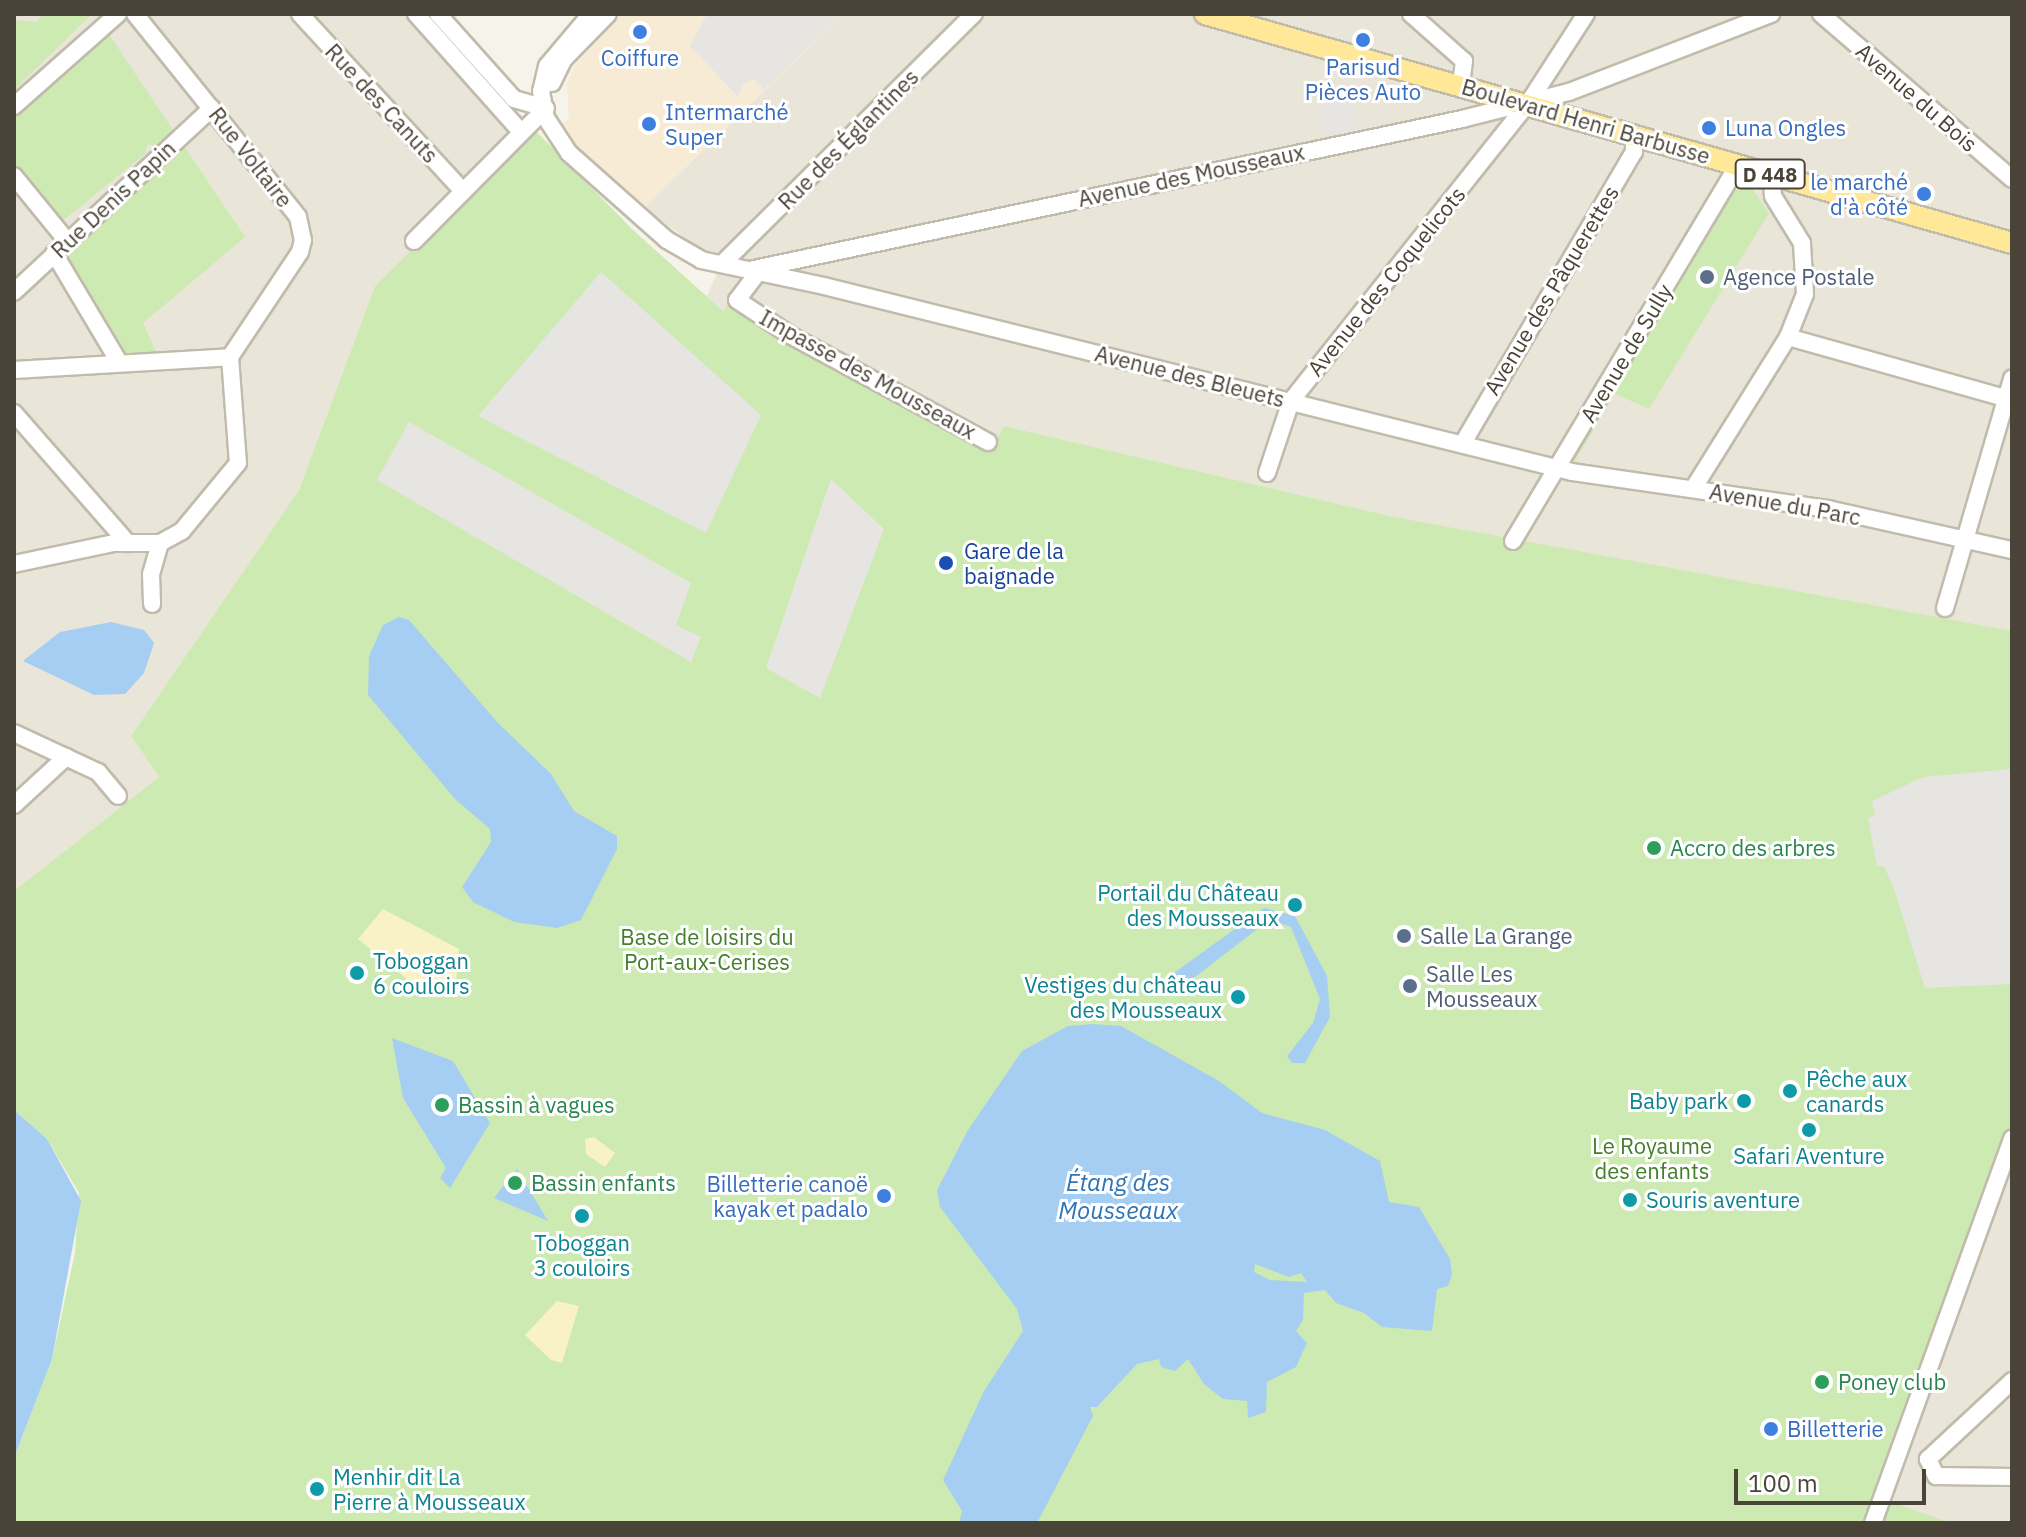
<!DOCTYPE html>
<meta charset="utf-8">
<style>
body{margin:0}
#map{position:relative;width:2026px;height:1537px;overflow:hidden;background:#f5f3ea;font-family:"IBM Plex Sans",sans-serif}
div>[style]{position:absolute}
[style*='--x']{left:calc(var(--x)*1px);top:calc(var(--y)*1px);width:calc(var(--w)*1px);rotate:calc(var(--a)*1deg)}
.residential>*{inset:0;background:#e9e5d8}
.commercial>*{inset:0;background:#f7ebd5}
.green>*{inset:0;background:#cdeab2}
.sand>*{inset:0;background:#f9f2c6}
.parking>*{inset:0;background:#e7e5e1}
.water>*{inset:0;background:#a6cef2}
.roads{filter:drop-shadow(2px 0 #c1bbac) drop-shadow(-2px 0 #c1bbac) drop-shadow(0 2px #c1bbac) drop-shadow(0 -2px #c1bbac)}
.minor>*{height:16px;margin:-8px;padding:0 8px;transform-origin:8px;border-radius:8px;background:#fff}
.major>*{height:20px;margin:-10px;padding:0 10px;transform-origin:10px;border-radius:10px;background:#ffe999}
.dots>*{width:22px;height:22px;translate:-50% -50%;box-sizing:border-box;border:4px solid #fff;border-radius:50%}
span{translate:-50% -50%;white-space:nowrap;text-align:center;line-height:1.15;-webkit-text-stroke:6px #fff;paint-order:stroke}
.shield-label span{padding:2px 6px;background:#fff;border:2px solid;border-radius:6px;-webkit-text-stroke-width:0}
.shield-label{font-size:20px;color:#4a4438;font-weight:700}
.shop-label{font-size:22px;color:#366cbe}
.left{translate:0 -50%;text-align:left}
.right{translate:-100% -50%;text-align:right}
.street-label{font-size:22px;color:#4a4438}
.service-label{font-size:22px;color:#4e5e75}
.transit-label{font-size:22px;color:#164399}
.leisure-label{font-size:22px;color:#27864d}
.culture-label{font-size:22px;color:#0d838f}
.park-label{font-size:22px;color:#437e29}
.water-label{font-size:24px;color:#2d74b9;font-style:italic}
.frame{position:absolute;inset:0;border:16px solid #4a4438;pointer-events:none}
.scale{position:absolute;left:1734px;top:1469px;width:192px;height:36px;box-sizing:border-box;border:4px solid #4a4438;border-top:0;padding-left:10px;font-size:24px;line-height:28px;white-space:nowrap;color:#4a4438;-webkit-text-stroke:6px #fff;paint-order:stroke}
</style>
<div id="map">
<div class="residential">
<i style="clip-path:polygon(14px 14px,443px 14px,426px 32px,523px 140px,375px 286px,299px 490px,131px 736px,159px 777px,14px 891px)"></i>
<i style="clip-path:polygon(843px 14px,2012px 14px,2012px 636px,1394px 517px,1004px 426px,990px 449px,731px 300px,723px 311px,707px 296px,721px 264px,644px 208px)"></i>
<i style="clip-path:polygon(2012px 1138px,2012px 1523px,1931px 1523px,1878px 1508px)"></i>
</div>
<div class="commercial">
<i style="clip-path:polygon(622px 14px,843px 14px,644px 208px,558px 128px,569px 118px,567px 84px,573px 67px)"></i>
</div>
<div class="green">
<i style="clip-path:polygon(42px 14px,92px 14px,14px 90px,14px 20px,37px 22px)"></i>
<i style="clip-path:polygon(108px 33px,175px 133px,158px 149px,148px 143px,145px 154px,59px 224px,14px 171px,14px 116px)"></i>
<i style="clip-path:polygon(534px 129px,632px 229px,723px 311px,731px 300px,991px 449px,1004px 426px,1394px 517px,2012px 631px,2012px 1142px,1882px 1499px,1951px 1523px,14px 1523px,14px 1458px,52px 1359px,75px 1253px,79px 1193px,47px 1139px,14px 1110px,14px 891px,159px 777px,131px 736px,299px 490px,375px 286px)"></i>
<i style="clip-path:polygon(184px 146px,245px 237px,143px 323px,157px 354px,124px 356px,65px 258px,87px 231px)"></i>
<i style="clip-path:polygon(1734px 186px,1751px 187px,1769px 213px,1649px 409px,1615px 394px,1573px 464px,1564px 464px)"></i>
</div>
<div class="sand">
<i style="clip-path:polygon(383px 909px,459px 949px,456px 983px,407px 979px,358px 939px)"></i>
<i style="clip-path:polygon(594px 1137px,615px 1153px,605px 1167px,586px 1154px,585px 1139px)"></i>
<i style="clip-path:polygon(557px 1301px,579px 1306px,562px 1363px,551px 1360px,525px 1335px)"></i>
</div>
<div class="parking">
<i style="clip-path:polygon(707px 14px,843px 14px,764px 90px,754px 79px,743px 85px,738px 97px,690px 46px)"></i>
<i style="clip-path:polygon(1343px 98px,1356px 101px,1358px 131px,1326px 137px,1318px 101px)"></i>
<i style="clip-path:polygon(601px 272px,761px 415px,706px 533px,478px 416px)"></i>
<i style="clip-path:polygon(409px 422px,691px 583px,676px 625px,701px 637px,691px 662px,377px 480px)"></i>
<i style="clip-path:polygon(831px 479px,884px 529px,820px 698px,766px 668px)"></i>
<i style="clip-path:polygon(2012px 769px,2012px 984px,1925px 988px,1894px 889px,1884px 866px,1877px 867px,1868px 818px,1875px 815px,1872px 801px,1923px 777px)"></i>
</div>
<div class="water">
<i style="clip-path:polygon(399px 617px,409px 620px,498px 723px,551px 774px,574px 811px,617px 836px,617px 849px,581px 920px,557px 928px,514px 922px,473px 902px,462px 887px,491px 842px,490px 829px,455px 799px,368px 695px,369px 656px,383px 625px)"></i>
<i style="clip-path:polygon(111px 622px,144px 630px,154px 643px,144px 673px,125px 694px,94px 695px,23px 661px,60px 632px)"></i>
<i style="clip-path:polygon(1264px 908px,1295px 916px,1327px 976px,1330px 1017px,1305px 1063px,1292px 1063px,1287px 1056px,1313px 1023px,1320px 999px,1291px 927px,1269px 920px,1186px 984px,1174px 982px,1171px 975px)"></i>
<i style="clip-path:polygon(evenodd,1093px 1024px,1121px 1026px,1219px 1081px,1262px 1113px,1325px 1130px,1380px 1161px,1389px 1202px,1419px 1207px,1450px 1259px,1452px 1275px,1448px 1286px,1437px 1289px,1432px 1331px,1382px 1327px,1364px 1313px,1336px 1303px,1325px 1290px,1304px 1293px,1303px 1320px,1296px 1331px,1307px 1343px,1296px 1367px,1267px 1382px,1266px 1412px,1248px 1418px,1247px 1401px,1223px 1399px,1204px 1384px,1188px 1359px,1175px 1371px,1161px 1367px,1159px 1359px,1137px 1364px,1097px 1407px,1090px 1407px,1093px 1416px,1037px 1523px,959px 1523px,962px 1511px,943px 1480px,984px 1391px,1023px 1331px,1017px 1309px,940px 1207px,937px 1190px,968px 1130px,1022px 1051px,1068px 1026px,1093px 1024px,1255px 1264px,1289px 1277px,1301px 1273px,1307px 1282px,1270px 1280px,1254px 1272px,1255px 1264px)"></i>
<i style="clip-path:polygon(392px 1038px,453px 1061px,490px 1123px,450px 1188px,440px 1178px,446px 1168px,403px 1098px)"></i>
<i style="clip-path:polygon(14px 1110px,47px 1139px,81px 1201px,52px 1359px,14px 1458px)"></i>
<i style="clip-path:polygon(517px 1169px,548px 1221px,494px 1198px)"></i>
</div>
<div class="roads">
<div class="minor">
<i style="--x:135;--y:14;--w:260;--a:51.2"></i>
<i style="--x:298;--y:217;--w:24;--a:78"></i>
<i style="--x:303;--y:240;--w:12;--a:104"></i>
<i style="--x:300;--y:252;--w:126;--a:123.7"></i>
<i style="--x:230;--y:357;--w:106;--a:85.7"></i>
<i style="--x:238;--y:463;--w:88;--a:129.5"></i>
<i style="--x:182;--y:531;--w:25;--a:151"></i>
<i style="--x:160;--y:543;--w:32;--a:106"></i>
<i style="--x:151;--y:574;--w:30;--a:88"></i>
<i style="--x:300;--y:14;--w:241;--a:47.4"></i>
<i style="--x:416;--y:14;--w:158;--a:48.3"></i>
<i style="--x:438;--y:14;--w:114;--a:48.2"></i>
<i style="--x:514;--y:99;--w:33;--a:16"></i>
<i style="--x:591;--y:14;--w:68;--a:130.2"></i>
<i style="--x:547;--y:66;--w:26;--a:103"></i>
<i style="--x:541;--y:91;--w:27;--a:80"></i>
<i style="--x:546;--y:118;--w:42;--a:56.7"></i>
<i style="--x:569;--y:153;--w:131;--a:41.6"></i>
<i style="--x:667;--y:240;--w:39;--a:30"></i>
<i style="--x:701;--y:260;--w:126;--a:11.9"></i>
<i style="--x:824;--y:286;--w:771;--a:13.96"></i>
<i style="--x:1572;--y:472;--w:259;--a:8.2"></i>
<i style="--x:1828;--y:509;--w:189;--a:12.6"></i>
<i style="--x:1411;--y:14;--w:71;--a:41.6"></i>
<i style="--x:1464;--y:61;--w:24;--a:97"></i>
<i style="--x:1821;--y:14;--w:252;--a:40.8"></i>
<i style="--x:552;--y:83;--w:25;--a:-64"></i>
<i style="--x:563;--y:60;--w:64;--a:-45.6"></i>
<i style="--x:14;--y:106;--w:139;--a:-41.5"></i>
<i style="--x:14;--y:176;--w:84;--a:50.8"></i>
<i style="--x:414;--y:241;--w:187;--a:-45.2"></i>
<i style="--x:54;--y:253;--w:127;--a:59.2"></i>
<i style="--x:722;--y:264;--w:355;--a:-44.8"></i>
<i style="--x:754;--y:269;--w:724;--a:-11.96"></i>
<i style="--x:1462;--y:119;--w:110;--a:-14.2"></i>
<i style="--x:1569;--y:92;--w:217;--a:-21.1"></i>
<i style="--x:759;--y:271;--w:36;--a:127"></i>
<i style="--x:737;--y:300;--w:64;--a:33.4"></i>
<i style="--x:790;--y:335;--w:225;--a:28.4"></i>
<i style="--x:14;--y:292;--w:270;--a:-42.9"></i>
<i style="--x:1788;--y:337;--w:233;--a:15.7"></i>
<i style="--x:14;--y:370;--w:216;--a:-3.4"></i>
<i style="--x:14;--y:413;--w:173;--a:48.8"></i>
<i style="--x:1463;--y:443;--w:338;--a:-59.6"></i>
<i style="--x:1634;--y:152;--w:17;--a:-90"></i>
<i style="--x:1267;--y:473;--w:76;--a:-71.6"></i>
<i style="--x:1291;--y:401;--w:382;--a:-51.5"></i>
<i style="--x:1529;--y:102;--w:105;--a:-57.1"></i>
<i style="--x:1693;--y:489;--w:179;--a:-58"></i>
<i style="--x:1788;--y:337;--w:46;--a:-68.4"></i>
<i style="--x:1805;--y:294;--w:51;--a:-93.4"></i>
<i style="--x:1802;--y:243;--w:55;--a:-121.7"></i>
<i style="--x:1773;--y:196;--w:21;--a:-95"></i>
<i style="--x:1513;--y:541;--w:438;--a:-59.1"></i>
<i style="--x:14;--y:564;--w:102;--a:-11.9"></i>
<i style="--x:114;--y:543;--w:46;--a:0"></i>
<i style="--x:1945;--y:608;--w:239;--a:-73.7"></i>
<i style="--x:14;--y:733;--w:93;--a:24.9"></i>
<i style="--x:98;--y:772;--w:31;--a:50"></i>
<i style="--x:14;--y:805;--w:71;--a:-42.7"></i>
<i style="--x:2012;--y:1381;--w:115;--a:137.1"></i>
<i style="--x:1928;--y:1459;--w:19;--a:65"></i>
<i style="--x:1936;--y:1476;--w:76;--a:0.8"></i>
<i style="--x:1873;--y:1523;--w:409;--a:-70.1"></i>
</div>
<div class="major">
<i style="--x:1205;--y:14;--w:839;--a:15.84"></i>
</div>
</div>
<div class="dots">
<i style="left:640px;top:32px;background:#3f7fe0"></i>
<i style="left:1363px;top:40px;background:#3f7fe0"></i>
<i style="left:649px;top:124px;background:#3f7fe0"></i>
<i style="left:1709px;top:128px;background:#3f7fe0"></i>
<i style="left:1924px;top:194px;background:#3f7fe0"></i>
<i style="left:1707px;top:277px;background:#5c6f8a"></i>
<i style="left:946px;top:563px;background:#1a4fb4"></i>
<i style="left:1654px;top:848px;background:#2e9e5b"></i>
<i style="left:1295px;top:905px;background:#0f9aa8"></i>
<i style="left:1404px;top:936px;background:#5c6f8a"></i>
<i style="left:357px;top:973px;background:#0f9aa8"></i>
<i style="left:1410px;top:986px;background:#5c6f8a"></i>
<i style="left:1238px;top:997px;background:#0f9aa8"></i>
<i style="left:1790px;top:1091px;background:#0f9aa8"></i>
<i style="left:1744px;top:1101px;background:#0f9aa8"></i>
<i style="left:442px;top:1105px;background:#2e9e5b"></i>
<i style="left:1809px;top:1130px;background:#0f9aa8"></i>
<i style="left:515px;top:1183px;background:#2e9e5b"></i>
<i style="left:884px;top:1196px;background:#3f7fe0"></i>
<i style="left:1630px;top:1200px;background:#0f9aa8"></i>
<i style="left:582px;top:1216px;background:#0f9aa8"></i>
<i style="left:1822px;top:1382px;background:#2e9e5b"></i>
<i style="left:1771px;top:1429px;background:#3f7fe0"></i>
<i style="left:317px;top:1489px;background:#0f9aa8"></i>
</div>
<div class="shield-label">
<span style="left:1770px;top:174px">D 448</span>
</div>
<div class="shop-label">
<span style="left:640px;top:58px">Coiffure</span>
<span style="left:1363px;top:79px">Parisud<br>Pièces Auto</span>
<span class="left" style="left:665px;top:124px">Intermarché<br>Super</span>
<span class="left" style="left:1725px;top:128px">Luna Ongles</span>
<span class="right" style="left:1908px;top:194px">le marché<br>d'à côté</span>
<span class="right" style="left:868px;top:1196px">Billetterie canoë<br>kayak et padalo</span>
<span class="left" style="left:1787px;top:1429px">Billetterie</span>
</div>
<div class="street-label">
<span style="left:1917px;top:97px;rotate:41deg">Avenue du Bois</span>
<span style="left:382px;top:103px;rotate:47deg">Rue des Canuts</span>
<span style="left:1586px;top:121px;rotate:16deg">Boulevard Henri Barbusse</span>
<span style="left:848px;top:139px;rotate:-45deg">Rue des Églantines</span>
<span style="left:251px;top:157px;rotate:52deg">Rue Voltaire</span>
<span style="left:1191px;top:175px;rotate:-12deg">Avenue des Mousseaux</span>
<span style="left:113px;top:199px;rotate:-43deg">Rue Denis Papin</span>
<span style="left:1386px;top:281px;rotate:-51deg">Avenue des Coquelicots</span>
<span style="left:1551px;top:290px;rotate:-59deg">Avenue des Pâquerettes</span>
<span style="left:1626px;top:353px;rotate:-59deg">Avenue de Sully</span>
<span style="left:868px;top:374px;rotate:29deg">Impasse des Mousseaux</span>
<span style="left:1190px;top:376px;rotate:14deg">Avenue des Bleuets</span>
<span style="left:1785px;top:504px;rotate:10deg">Avenue du Parc</span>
</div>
<div class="service-label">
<span class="left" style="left:1723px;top:277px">Agence Postale</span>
<span class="left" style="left:1420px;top:936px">Salle La Grange</span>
<span class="left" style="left:1426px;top:986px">Salle Les<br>Mousseaux</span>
</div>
<div class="transit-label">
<span class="left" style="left:964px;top:563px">Gare de la<br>baignade</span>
</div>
<div class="leisure-label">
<span class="left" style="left:1670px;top:848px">Accro des arbres</span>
<span class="left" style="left:458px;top:1105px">Bassin à vagues</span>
<span class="left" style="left:531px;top:1183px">Bassin enfants</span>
<span class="left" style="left:1838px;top:1382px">Poney club</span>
</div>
<div class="culture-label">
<span class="right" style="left:1279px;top:905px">Portail du Château<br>des Mousseaux</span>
<span class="left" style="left:373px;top:973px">Toboggan<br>6 couloirs</span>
<span class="right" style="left:1222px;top:997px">Vestiges du château<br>des Mousseaux</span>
<span class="left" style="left:1806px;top:1091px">Pêche aux<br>canards</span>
<span class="right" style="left:1728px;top:1101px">Baby park</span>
<span style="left:1809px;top:1156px">Safari Aventure</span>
<span class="left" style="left:1646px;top:1200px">Souris aventure</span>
<span style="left:582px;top:1255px">Toboggan<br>3 couloirs</span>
<span class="left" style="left:333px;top:1489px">Menhir dit La<br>Pierre à Mousseaux</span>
</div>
<div class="park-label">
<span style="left:707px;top:949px">Base de loisirs du<br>Port-aux-Cerises</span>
<span style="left:1652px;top:1158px">Le Royaume<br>des enfants</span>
</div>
<div class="water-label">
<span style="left:1118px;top:1197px">Étang des<br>Mousseaux</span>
</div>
<div class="frame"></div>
<div class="scale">100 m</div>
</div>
